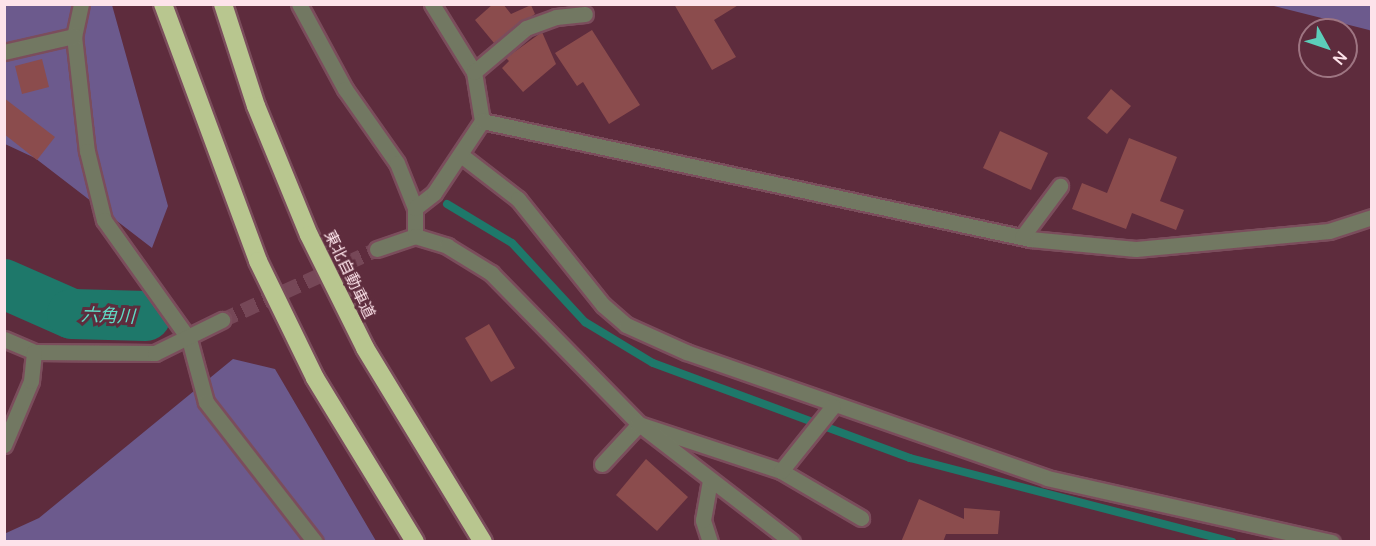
<!DOCTYPE html>
<meta charset="utf-8">
<style>
body{margin:0}
#map{position:relative;width:1376px;height:546px;overflow:hidden;background:#5e2c3d;font-family:Manrope,"Noto Sans JP",sans-serif}
div>[style]{position:absolute}
[style*='--x']{left:calc(var(--x)*1px);top:calc(var(--y)*1px);width:calc(var(--w)*1px);rotate:calc(var(--a)*1deg)}
.green>*{inset:0;background:#6c5a8d}
.stream>*{height:8px;margin:-4px;padding:0 4px;transform-origin:4px;border-radius:4px;background:#1e786a}
.river>*{height:50px;margin:-25px;padding:0 25px;transform-origin:25px;border-radius:25px;background:#1e786a}
.building>*{inset:0;background:#8b4c4d}
.tertiary-tunnel>*{height:15px;margin-top:-7.5px;transform-origin:0;background:repeating-linear-gradient(90deg,#764757 0 15px,transparent 0 23px)}
.roads{filter:drop-shadow(2px 0 #7b4d5c) drop-shadow(-2px 0 #7b4d5c) drop-shadow(0 2px #7b4d5c) drop-shadow(0 -2px #7b4d5c)}
.service>*{height:15px;margin:-7.5px;padding:0 7.5px;transform-origin:7.5px;border-radius:7.5px;background:#727862}
.minor>*{height:15px;margin:-7.5px;padding:0 7.5px;transform-origin:7.5px;border-radius:7.5px;background:#727862}
.tertiary>*{height:15px;margin:-7.5px;padding:0 7.5px;transform-origin:7.5px;border-radius:7.5px;background:#727862}
.motorway>*{height:18px;margin:-9px;padding:0 9px;transform-origin:9px;border-radius:9px;background:#b8c68f}
span{translate:-50% -50%;white-space:nowrap;text-align:center;line-height:1.15;-webkit-text-stroke:6px #5e2c3d;paint-order:stroke}
.street-label{font-size:16px;color:#fde3ea}
.water-label{font-size:18px;color:#60dbc5;font-style:italic}
.frame{position:absolute;inset:0;border:6px solid #fde3ea;pointer-events:none}
.north{position:absolute;left:1298px;top:18px;width:60px;height:60px;box-sizing:border-box;background:#5e2c3d;border:2px solid #9e7582;border-radius:50%;rotate:130deg;font-size:16px;font-weight:700;line-height:24px;text-align:center;color:#fde3ea}
.north::after{content:'';display:block;margin:auto;width:21px;height:27px;background:#5cceba;clip-path:polygon(50% 0,100% 100%,50% 72%,0 100%)}
</style>
<div id="map">
<div class="green">
<i style="clip-path:polygon(5px 5px,112px 5px,168px 206px,152px 248px,35px 158px,5px 144px)"></i>
<i style="clip-path:polygon(1270px 5px,1371px 5px,1371px 31px,1369px 30px)"></i>
<i style="clip-path:polygon(233px 359px,275px 369px,376px 541px,5px 542px,4px 534px,39px 518px)"></i>
</div>
<div class="stream">
<i style="--x:447;--y:204;--w:76;--a:31"></i>
<i style="--x:512;--y:243;--w:108;--a:47.3"></i>
<i style="--x:585;--y:322;--w:79;--a:31.1"></i>
<i style="--x:653;--y:363;--w:274;--a:20.3"></i>
<i style="--x:910;--y:458;--w:333;--a:14.6"></i>
</div>
<div class="river">
<i style="--x:4;--y:284;--w:74;--a:23.8"></i>
<i style="--x:72;--y:314;--w:74;--a:1.5"></i>
</div>
<div class="building">
<i style="clip-path:polygon(493px 4px,503px 4px,511px 14px,531px 5px,535px 14px,494px 43px,475px 20px)"></i>
<i style="clip-path:polygon(674px 4px,740px 4px,714px 20px,736px 57px,712px 70px)"></i>
<i style="clip-path:polygon(592px 30px,640px 105px,609px 124px,583px 82px,577px 86px,555px 53px)"></i>
<i style="clip-path:polygon(542px 32px,556px 64px,523px 92px,502px 68px,509px 61px,506px 58px)"></i>
<i style="clip-path:polygon(42px 59px,49px 87px,22px 94px,15px 66px)"></i>
<i style="clip-path:polygon(1111px 89px,1131px 106px,1107px 134px,1087px 118px)"></i>
<i style="clip-path:polygon(4px 98px,55px 137px,37px 160px,4px 134px)"></i>
<i style="clip-path:polygon(1000px 131px,1048px 153px,1031px 190px,983px 168px)"></i>
<i style="clip-path:polygon(1129px 138px,1177px 157px,1160px 201px,1184px 210px,1176px 230px,1132px 213px,1126px 229px,1072px 209px,1082px 183px,1107px 193px)"></i>
<i style="clip-path:polygon(489px 324px,515px 368px,491px 382px,465px 338px)"></i>
<i style="clip-path:polygon(646px 459px,688px 497px,657px 531px,616px 495px)"></i>
<i style="clip-path:polygon(919px 499px,964px 519px,964px 508px,1000px 511px,998px 534px,946px 534px,943px 542px,901px 542px)"></i>
</div>
<div class="tertiary-tunnel">
<i style="--x:222;--y:320;--w:170;--a:-24.6"></i>
</div>
<div class="roads">
<div class="service">
<i style="--x:81;--y:4;--w:33;--a:102"></i>
<i style="--x:74;--y:36;--w:116;--a:83.6"></i>
<i style="--x:87;--y:151;--w:71;--a:76.2"></i>
<i style="--x:104;--y:220;--w:146;--a:54.5"></i>
<i style="--x:189;--y:339;--w:65;--a:74.9"></i>
<i style="--x:206;--y:402;--w:177;--a:52.1"></i>
<i style="--x:4;--y:52;--w:72;--a:-12.9"></i>
<i style="--x:602;--y:464;--w:54;--a:-47.2"></i>
<i style="--x:639;--y:424;--w:150;--a:18.3"></i>
<i style="--x:781;--y:471;--w:93;--a:30.4"></i>
<i style="--x:710;--y:542;--w:23;--a:-108"></i>
<i style="--x:703;--y:520;--w:40;--a:-80"></i>
</div>
<div class="minor">
<i style="--x:299;--y:4;--w:97;--a:61.6"></i>
<i style="--x:345;--y:89;--w:90;--a:54.9"></i>
<i style="--x:397;--y:163;--w:48;--a:68.2"></i>
<i style="--x:415;--y:208;--w:28;--a:90"></i>
<i style="--x:432;--y:4;--w:80;--a:58.3"></i>
<i style="--x:474;--y:72;--w:50;--a:80.7"></i>
<i style="--x:474;--y:72;--w:68;--a:-40.2"></i>
<i style="--x:526;--y:28;--w:32;--a:-20"></i>
<i style="--x:556;--y:17;--w:29;--a:-6"></i>
<i style="--x:461;--y:155;--w:72;--a:37.7"></i>
<i style="--x:518;--y:199;--w:136;--a:51.3"></i>
<i style="--x:603;--y:305;--w:30;--a:41"></i>
<i style="--x:626;--y:325;--w:66;--a:24.2"></i>
<i style="--x:686;--y:352;--w:382;--a:19.2"></i>
<i style="--x:1047;--y:478;--w:292;--a:12.7"></i>
<i style="--x:415;--y:208;--w:24;--a:-38"></i>
<i style="--x:434;--y:193;--w:87;--a:-56.3"></i>
<i style="--x:482;--y:121;--w:561;--a:12.15"></i>
<i style="--x:1030;--y:239;--w:106;--a:5.4"></i>
<i style="--x:1136;--y:249;--w:194;--a:-5.3"></i>
<i style="--x:1329;--y:231;--w:45;--a:-18"></i>
<i style="--x:1022;--y:237;--w:64;--a:-53.3"></i>
<i style="--x:781;--y:471;--w:83;--a:-51.3"></i>
</div>
<div class="tertiary">
<i style="--x:377;--y:249;--w:40;--a:-18.9"></i>
<i style="--x:415;--y:236;--w:34;--a:17"></i>
<i style="--x:447;--y:246;--w:52;--a:31.5"></i>
<i style="--x:491;--y:273;--w:211;--a:45.6"></i>
<i style="--x:639;--y:424;--w:193;--a:37.6"></i>
<i style="--x:4;--y:339;--w:33;--a:23"></i>
<i style="--x:34;--y:352;--w:121;--a:0.5"></i>
<i style="--x:155;--y:353;--w:75;--a:-26.2"></i>
<i style="--x:4;--y:445;--w:69;--a:-67.1"></i>
<i style="--x:31;--y:381;--w:29;--a:-84"></i>
</div>
<div class="motorway">
<i style="--x:163;--y:4;--w:274;--a:69.7"></i>
<i style="--x:258;--y:261;--w:130;--a:64"></i>
<i style="--x:315;--y:378;--w:192;--a:58.6"></i>
<i style="--x:223;--y:4;--w:107;--a:72.1"></i>
<i style="--x:256;--y:106;--w:139;--a:67.7"></i>
<i style="--x:309;--y:235;--w:126;--a:63.6"></i>
<i style="--x:365;--y:348;--w:227;--a:58.7"></i>
</div>
</div>
<div class="street-label">
<span style="left:350px;top:274px;rotate:64deg">東北自動車道</span>
</div>
<div class="water-label">
<span style="left:108px;top:315px;rotate:2deg">六角川</span>
</div>
<div class="frame"></div>
<div class="north">N</div>
</div>
